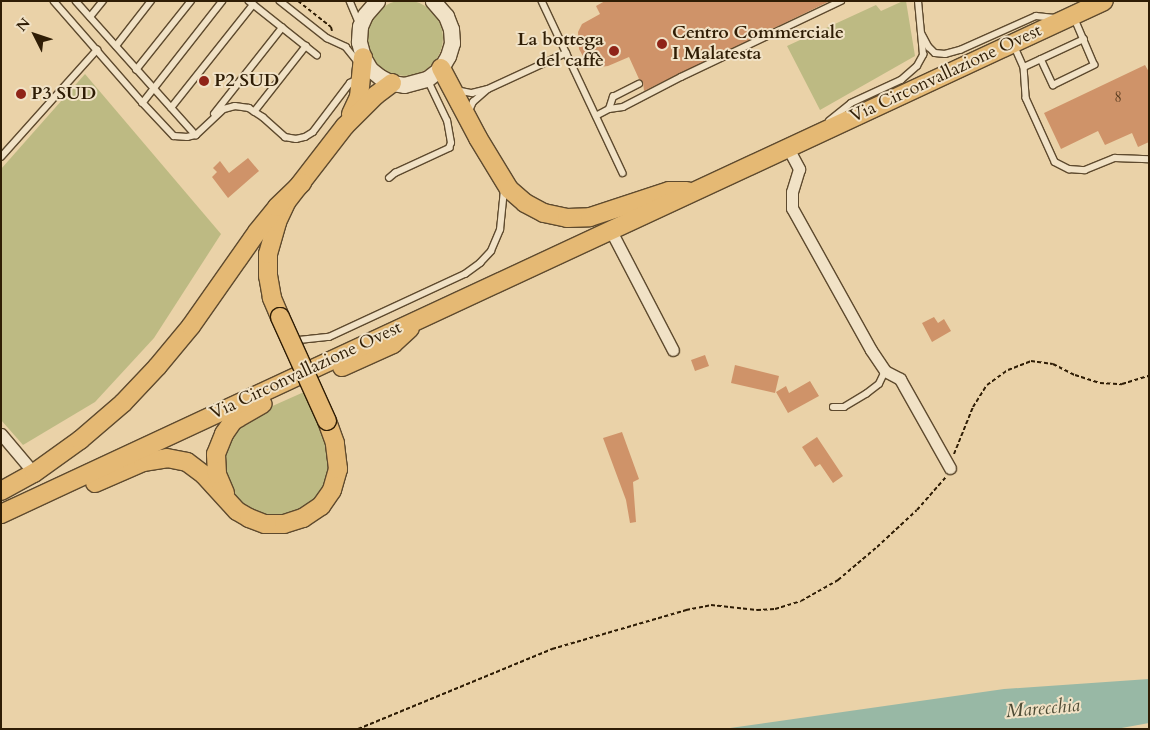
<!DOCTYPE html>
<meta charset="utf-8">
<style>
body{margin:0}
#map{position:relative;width:1150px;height:730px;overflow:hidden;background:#ead2a8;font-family:Cardo,serif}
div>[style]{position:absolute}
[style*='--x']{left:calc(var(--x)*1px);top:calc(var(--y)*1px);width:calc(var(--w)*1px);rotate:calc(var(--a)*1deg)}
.green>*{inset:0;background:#bdba83}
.round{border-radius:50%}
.water>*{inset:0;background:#98b8a5}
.building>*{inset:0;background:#cf9369}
.path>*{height:2px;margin-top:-1px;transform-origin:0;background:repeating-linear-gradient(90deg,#2f1d05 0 4px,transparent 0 6.5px)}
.roads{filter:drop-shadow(1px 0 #5e4a2e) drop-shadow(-1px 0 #5e4a2e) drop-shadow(0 1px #5e4a2e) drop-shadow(0 -1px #5e4a2e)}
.lane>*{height:5.5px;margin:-2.75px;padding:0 2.75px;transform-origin:2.75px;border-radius:2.75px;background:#f1e2c6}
.street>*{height:11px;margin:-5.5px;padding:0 5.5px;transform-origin:5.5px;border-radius:5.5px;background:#f1e2c6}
.secondary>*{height:15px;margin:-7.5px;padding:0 7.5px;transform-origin:7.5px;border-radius:7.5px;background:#f1e2c6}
.primary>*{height:18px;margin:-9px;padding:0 9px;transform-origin:9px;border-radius:9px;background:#e5b974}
.bridges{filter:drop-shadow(1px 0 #2f1d05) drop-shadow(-1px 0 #2f1d05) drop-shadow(0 1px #2f1d05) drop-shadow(0 -1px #2f1d05)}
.primary-bridge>*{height:18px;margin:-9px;padding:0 9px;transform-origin:9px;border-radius:9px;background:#e5b974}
.dots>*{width:14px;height:14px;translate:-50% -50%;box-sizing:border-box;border:2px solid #f1e2c6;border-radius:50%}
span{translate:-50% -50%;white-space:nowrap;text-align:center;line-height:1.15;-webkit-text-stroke:4px #f1e2c6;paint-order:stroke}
.number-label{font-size:15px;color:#573a1e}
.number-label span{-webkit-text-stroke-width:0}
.poi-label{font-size:18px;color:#2f1d05;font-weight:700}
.left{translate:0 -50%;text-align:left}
.right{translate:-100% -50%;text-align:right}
.street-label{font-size:18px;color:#2f1d05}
.water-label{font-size:19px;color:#4e4c35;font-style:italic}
.frame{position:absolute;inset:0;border:2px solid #2f1d05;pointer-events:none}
.north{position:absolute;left:10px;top:10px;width:50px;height:50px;-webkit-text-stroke:4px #f1e2c6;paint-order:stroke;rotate:311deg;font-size:14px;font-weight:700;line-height:20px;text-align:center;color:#2f1d05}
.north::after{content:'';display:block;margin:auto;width:18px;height:22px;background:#2f1d05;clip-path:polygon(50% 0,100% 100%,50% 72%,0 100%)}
</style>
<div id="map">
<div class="green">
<i class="round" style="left:367px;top:0;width:76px;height:76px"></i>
<i style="clip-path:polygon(903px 1px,906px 1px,915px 56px,820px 110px,787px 46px,876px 5px,881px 11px)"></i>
<i style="clip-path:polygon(85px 74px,221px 234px,154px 338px,95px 402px,23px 445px,1px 420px,1px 169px)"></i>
<i style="clip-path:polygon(304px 392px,326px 443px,329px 461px,325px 486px,308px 507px,281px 517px,257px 514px,239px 503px,229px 489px,223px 456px,228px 438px,243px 419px)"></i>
</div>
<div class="water">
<i style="clip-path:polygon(1149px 679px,1149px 723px,1116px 729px,723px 729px,1004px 689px)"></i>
</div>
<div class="building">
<i style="clip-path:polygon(605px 1px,830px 1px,644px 91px,643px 82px,639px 79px,629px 57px,608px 66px,599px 67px,585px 60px,579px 49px,578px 32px,582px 24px,600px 14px,596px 6px)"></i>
<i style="clip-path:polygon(1145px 65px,1149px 72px,1149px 142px,1138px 147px,1132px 133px,1105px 145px,1098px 131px,1061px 149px,1044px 113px)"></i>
<i style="clip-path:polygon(248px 158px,259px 171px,228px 198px,212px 177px,217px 172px,213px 168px,220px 161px,229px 173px)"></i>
<i style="clip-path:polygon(934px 317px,938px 323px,944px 319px,951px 331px,932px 342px,922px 323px)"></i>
<i style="clip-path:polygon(705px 355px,709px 366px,695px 371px,691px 360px)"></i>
<i style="clip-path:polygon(735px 365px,779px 376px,775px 393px,731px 383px)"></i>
<i style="clip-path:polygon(810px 381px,819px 396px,788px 413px,776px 392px,786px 386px,789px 393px)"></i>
<i style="clip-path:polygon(622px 432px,639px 479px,633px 482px,636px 522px,630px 523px,626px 500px,603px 438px)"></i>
<i style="clip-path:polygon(817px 437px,843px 476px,833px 483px,820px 464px,815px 467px,802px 447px)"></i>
</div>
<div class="path">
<i style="--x:298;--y:1;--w:42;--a:38.2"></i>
<i style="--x:331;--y:27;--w:4;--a:76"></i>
<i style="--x:954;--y:454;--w:51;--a:-68"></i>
<i style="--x:973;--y:407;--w:26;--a:-58"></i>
<i style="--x:987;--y:385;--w:26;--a:-36"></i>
<i style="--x:1008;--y:370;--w:25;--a:-21"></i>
<i style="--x:1031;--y:361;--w:22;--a:8"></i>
<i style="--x:1053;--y:364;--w:25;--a:27"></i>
<i style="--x:1075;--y:375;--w:26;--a:18"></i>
<i style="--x:1100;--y:383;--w:22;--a:3"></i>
<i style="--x:1122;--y:384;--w:28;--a:-17"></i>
<i style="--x:358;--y:729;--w:210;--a:-22.4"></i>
<i style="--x:552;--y:649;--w:140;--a:-16.2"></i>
<i style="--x:686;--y:610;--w:25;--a:-11"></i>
<i style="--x:711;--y:605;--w:46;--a:6.2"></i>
<i style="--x:757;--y:610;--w:18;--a:-3"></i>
<i style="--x:775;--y:609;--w:27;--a:-17"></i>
<i style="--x:801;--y:601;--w:43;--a:-29.6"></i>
<i style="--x:838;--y:580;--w:51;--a:-40.2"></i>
<i style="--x:877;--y:547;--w:54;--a:-42.8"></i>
<i style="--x:917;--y:510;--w:44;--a:-48.7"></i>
</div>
<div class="roads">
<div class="lane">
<i style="--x:54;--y:1;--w:135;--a:48.9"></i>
<i style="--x:76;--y:1;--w:180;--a:48.2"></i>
<i style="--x:223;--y:1;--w:130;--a:128.1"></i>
<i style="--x:143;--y:103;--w:45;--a:46.8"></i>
<i style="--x:174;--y:136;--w:13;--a:4"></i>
<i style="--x:187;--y:137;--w:9;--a:-13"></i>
<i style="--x:196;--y:135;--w:38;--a:-43"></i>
<i style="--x:224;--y:109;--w:11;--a:-15"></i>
<i style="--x:235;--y:106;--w:14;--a:8"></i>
<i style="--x:249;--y:108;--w:17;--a:33"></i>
<i style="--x:263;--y:117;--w:30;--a:42"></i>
<i style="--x:285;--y:137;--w:11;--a:10"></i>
<i style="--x:296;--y:139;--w:9;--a:-13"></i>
<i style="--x:305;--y:137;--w:9;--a:-32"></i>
<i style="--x:313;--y:132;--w:61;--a:-52.9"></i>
<i style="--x:350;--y:83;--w:9;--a:-27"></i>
<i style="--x:249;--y:1;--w:87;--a:38.5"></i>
<i style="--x:280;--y:1;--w:60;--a:38.2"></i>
<i style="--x:327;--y:38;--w:21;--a:25"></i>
<i style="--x:346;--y:47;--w:19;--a:51"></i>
<i style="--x:350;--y:1;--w:23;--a:67"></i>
<i style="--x:542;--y:1;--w:190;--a:64.8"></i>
<i style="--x:90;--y:17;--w:21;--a:-51"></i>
<i style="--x:922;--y:34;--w:15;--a:62"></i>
<i style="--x:929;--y:47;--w:8;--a:45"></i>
<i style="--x:935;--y:53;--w:10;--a:6"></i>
<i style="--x:945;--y:54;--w:16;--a:-15"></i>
<i style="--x:960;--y:50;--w:83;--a:-24.1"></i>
<i style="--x:1036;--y:16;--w:19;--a:6"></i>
<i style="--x:1014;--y:45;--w:24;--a:66"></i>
<i style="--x:1024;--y:67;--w:31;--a:86"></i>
<i style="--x:1026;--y:98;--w:70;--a:65.6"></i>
<i style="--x:1055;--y:162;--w:16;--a:27"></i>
<i style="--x:1069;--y:169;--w:16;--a:4"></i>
<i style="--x:1085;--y:170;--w:32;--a:-22"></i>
<i style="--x:1115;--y:158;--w:34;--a:2"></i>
<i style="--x:116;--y:46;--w:57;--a:-52.1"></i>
<i style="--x:1041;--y:59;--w:29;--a:65"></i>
<i style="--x:1053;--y:85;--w:46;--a:-26"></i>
<i style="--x:1094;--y:65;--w:51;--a:-113.1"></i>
<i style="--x:1024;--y:67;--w:66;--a:-25"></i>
<i style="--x:136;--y:70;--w:88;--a:-51.4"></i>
<i style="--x:456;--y:90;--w:16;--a:11"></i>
<i style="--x:472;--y:93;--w:16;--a:-14"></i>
<i style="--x:488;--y:89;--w:86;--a:-24.8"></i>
<i style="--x:171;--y:108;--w:132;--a:-51.5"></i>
<i style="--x:609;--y:109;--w:13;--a:-72"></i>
<i style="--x:613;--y:97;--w:29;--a:-27"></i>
<i style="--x:469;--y:111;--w:10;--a:-66"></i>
<i style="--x:473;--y:102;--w:18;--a:-41"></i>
<i style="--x:254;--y:112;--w:84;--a:-51.8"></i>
<i style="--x:214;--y:114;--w:110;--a:-51.7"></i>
<i style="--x:596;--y:116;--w:15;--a:-28"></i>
<i style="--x:609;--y:109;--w:14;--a:-8"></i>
<i style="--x:623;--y:107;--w:65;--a:-27.3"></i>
<i style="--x:681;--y:77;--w:177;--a:-25.4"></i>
<i style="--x:829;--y:121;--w:28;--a:-39"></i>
<i style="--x:851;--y:103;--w:55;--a:-24.7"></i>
<i style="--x:901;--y:80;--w:21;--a:-41"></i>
<i style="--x:917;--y:66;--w:13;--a:-61"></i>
<i style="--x:923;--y:55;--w:54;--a:-95.3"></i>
<i style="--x:1;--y:157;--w:144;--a:-48.1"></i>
<i style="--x:389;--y:178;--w:8;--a:-40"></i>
<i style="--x:395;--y:173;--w:60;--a:-24.8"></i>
<i style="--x:449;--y:148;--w:5;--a:-68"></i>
<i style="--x:451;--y:143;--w:22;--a:-100"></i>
<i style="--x:447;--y:121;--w:47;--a:-115.5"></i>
<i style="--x:299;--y:340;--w:30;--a:-6"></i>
<i style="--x:329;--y:337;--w:150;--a:-24.9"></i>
<i style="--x:465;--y:274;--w:19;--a:-36"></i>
<i style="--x:480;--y:263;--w:16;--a:-47"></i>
<i style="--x:491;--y:251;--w:23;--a:-67"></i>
<i style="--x:500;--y:230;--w:40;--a:-84.3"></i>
<i style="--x:833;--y:407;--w:11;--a:0"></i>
<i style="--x:844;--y:407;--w:26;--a:-31"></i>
<i style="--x:866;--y:394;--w:16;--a:-38"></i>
<i style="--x:879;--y:384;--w:14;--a:-65"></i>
</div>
<div class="street">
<i style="--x:788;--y:148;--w:24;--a:62"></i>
<i style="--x:799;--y:169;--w:24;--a:107"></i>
<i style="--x:792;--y:192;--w:16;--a:90"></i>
<i style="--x:792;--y:208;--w:162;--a:60.9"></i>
<i style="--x:871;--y:350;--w:25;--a:56"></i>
<i style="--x:885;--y:371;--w:17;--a:28"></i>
<i style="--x:900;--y:379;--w:102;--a:60.7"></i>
<i style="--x:611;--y:231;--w:134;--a:62.5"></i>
<i style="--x:1;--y:434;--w:51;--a:49.8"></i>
</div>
<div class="secondary">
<i style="--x:377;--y:1;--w:18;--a:131"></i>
<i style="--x:365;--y:15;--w:12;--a:114"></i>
<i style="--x:360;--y:26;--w:16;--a:94"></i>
<i style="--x:359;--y:42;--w:16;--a:75"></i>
<i style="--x:363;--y:57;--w:14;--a:60"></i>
<i style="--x:370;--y:69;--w:13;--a:39"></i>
<i style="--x:380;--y:77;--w:13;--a:27"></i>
<i style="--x:392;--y:83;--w:12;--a:9"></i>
<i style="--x:404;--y:85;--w:24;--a:-15"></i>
<i style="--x:427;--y:79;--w:18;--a:-38"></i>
<i style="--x:441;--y:68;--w:14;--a:-60"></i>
<i style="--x:448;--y:56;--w:14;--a:-73"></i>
<i style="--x:452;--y:43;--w:14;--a:-94"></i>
<i style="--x:451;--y:29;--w:14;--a:-111"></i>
<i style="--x:446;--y:16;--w:20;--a:-131"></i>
</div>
<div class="primary">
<i style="--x:441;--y:68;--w:79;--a:62.1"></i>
<i style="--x:478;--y:138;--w:60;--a:58.7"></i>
<i style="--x:509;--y:189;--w:21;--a:41"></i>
<i style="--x:525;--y:203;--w:21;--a:28"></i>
<i style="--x:544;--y:213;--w:24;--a:12"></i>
<i style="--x:567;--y:218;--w:23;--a:-2"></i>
<i style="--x:590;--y:217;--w:83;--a:-18.2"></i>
<i style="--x:669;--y:191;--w:18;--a:0"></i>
<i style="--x:351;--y:114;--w:19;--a:-65"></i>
<i style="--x:359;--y:97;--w:40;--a:-84.3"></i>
<i style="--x:280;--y:317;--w:21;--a:-113"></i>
<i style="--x:272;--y:298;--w:22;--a:-100"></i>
<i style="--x:268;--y:276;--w:22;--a:-90"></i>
<i style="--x:268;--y:254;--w:33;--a:-74"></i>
<i style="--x:277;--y:222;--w:23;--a:-65"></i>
<i style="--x:287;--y:201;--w:95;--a:-52.3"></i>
<i style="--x:345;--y:126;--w:44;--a:-45"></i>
<i style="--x:376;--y:95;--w:20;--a:-37"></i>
<i style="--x:342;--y:367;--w:56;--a:-24.3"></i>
<i style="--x:393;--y:344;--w:23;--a:-43"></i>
<i style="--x:95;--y:483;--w:52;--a:-23.6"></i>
<i style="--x:143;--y:462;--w:24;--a:-9"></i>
<i style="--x:167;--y:458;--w:20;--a:11"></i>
<i style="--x:187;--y:462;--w:21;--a:37"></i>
<i style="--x:204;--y:475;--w:49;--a:47.5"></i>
<i style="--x:237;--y:511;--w:14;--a:30"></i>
<i style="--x:249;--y:518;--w:17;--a:21"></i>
<i style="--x:265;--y:524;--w:19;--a:0"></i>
<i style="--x:284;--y:524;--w:20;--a:-18"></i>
<i style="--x:303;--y:518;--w:22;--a:-34"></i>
<i style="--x:321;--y:506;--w:19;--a:-55"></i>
<i style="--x:332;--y:490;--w:22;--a:-74"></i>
<i style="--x:338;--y:469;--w:26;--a:-97"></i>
<i style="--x:335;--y:443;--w:23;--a:-110"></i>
<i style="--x:1;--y:491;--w:38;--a:-29"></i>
<i style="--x:34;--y:473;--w:57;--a:-35.7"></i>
<i style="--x:80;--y:440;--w:57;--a:-40.7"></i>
<i style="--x:123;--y:403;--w:50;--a:-46.6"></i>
<i style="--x:157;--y:367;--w:53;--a:-50.3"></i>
<i style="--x:191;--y:326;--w:115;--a:-54.9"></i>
<i style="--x:257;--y:232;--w:32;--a:-51"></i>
<i style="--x:277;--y:207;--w:35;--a:-44"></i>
<i style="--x:225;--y:493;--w:21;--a:-113"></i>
<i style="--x:217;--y:474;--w:20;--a:-93"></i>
<i style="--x:216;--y:454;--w:22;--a:-68"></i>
<i style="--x:224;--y:434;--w:16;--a:-55"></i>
<i style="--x:233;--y:421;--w:34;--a:-30"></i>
<i style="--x:1;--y:514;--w:1216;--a:-24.94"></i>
</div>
</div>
<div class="bridges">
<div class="primary-bridge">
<i style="--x:280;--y:317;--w:114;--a:65.7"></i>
</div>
</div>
<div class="dots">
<i style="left:662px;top:44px;background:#8f2418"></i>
<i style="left:614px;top:51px;background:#8f2418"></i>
<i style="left:204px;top:81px;background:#8f2418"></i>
<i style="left:21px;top:94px;background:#8f2418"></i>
</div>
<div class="number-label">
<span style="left:1118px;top:98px">8</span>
</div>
<div class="poi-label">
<span class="left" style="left:672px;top:44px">Centro Commerciale<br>I Malatesta</span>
<span class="right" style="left:604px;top:51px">La bottega<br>del caffè</span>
<span class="left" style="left:214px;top:81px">P2 SUD</span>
<span class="left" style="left:31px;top:94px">P3 SUD</span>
</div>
<div class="street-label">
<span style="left:946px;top:74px;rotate:-25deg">Via Circonvallazione Ovest</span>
<span style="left:306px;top:371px;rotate:-25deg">Via Circonvallazione Ovest</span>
</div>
<div class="water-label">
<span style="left:1043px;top:709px;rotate:-5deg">Marecchia</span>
</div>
<div class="frame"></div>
<div class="north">N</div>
</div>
